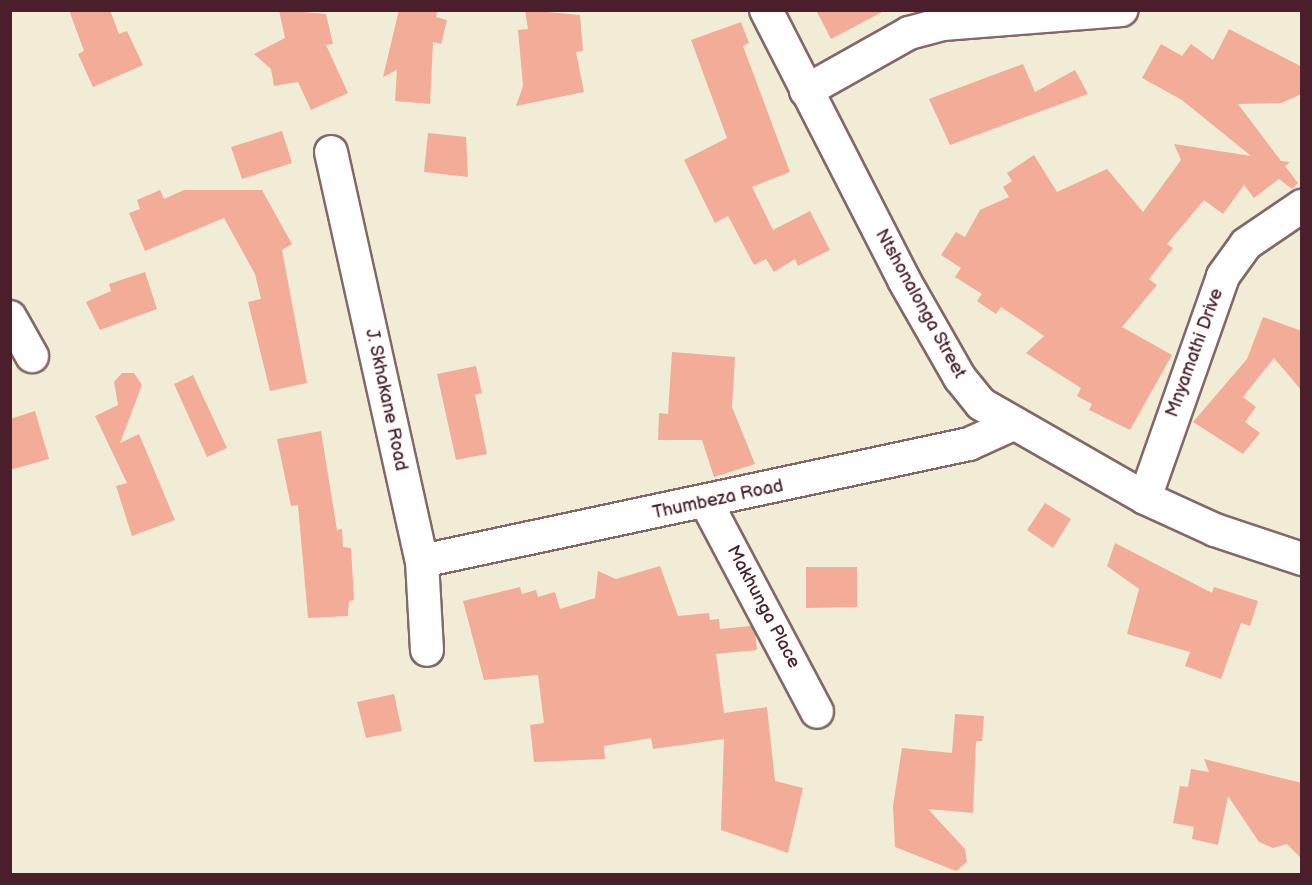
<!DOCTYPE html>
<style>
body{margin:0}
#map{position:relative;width:1312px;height:885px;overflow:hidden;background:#f1ecd5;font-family:"Balsamiq Sans",sans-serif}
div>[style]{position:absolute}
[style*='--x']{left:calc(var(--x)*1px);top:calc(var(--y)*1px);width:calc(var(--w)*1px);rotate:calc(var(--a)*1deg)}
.building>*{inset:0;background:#f2ac98}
.roads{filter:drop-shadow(2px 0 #846766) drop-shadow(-2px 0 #846766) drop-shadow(0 2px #846766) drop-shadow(0 -2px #846766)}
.minor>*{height:32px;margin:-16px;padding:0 16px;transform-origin:16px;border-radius:16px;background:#fff}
span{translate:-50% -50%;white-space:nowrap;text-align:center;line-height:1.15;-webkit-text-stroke:4.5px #fff;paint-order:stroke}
.street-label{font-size:18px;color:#4a1f2b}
.frame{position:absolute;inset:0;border:12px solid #4a1f2b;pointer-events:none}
</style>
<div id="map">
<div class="building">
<i style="clip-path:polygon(69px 10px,110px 10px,119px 34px,127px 31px,143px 65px,93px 87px,78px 54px,84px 51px)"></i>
<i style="clip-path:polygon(279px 10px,326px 14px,333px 44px,326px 45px,348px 93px,311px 110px,298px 82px,274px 86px,271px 69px,254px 54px,285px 38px)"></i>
<i style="clip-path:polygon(399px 10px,438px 10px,436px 17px,447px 20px,441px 44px,433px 42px,430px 104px,395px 101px,397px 70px,383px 77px)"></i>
<i style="clip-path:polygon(525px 10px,580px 15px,583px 51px,576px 52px,584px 92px,516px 106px,523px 86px,518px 30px,528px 29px)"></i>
<i style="clip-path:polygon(816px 10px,886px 10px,831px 39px)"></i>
<i style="clip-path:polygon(741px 22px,749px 43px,743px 46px,790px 172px,752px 187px,773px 230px,810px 211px,830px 250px,798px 266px,795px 259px,774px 272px,766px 259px,754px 265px,728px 216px,715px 223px,684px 160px,727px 138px,691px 40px)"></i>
<i style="clip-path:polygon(1229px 29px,1302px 67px,1302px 94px,1281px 103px,1238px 104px,1281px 161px,1290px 162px,1285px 166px,1298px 183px,1292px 189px,1279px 179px,1254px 198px,1244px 185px,1223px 214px,1204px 200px,1167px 244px,1173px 248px,1149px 279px,1157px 285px,1122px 327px,1172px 355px,1130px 430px,1089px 410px,1092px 404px,1077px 396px,1081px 388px,1026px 353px,1044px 336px,1001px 307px,996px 314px,977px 301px,982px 294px,955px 277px,961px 268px,941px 255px,956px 232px,965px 237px,980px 210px,1009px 197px,1003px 187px,1012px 181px,1007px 173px,1034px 155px,1057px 192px,1107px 169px,1143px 212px,1181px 160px,1174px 144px,1251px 156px,1182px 100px,1142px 78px,1161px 44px,1182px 56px,1191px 44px,1213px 60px)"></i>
<i style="clip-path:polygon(1023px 64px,1035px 92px,1075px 70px,1088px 94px,950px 145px,929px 99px)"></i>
<i style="clip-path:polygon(282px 131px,292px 163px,242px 179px,231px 147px)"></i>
<i style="clip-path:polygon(428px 133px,466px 137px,468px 177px,424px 172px)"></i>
<i style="clip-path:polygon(160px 190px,164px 199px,184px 190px,262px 190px,292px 244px,282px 250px,307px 383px,270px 391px,248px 302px,261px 299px,255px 274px,224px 218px,145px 251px,129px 213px,140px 209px,137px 200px)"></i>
<i style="clip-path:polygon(145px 272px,157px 309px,100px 330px,86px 302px,111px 291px,109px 284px)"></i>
<i style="clip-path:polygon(1263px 317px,1302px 331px,1302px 391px,1274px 358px,1243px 397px,1256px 407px,1245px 422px,1260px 433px,1243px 454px,1193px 422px,1247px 359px)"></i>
<i style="clip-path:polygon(672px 352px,735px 357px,732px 407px,755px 464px,714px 477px,702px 440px,658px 440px,659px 413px,668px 414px)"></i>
<i style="clip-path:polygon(476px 366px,482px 393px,475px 395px,487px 454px,456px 460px,437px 374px)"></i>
<i style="clip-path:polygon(122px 373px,134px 373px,142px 385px,120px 443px,139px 434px,175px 520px,132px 536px,116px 486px,127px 483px,95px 416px,118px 405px,114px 382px)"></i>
<i style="clip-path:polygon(193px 375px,227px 448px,207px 457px,174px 384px)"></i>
<i style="clip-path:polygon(35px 411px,49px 459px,10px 470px,10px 419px)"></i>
<i style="clip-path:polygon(321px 431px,337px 530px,342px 529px,343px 547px,351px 548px,354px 600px,349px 601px,348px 616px,308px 618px,298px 505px,291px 506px,277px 439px)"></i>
<i style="clip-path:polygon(1045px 503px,1071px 519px,1053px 548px,1027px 530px)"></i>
<i style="clip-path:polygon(1115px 543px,1212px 593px,1214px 587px,1258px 601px,1250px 626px,1241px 623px,1221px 679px,1185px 666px,1190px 652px,1127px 634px,1139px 589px,1107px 566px)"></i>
<i style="clip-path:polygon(660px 566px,678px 616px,709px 613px,710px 620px,719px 619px,720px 629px,751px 626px,755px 632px,757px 650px,716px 654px,724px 713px,767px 707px,775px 781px,803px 788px,788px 853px,721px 830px,724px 739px,653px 749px,651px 738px,604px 746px,605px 759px,534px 762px,530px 725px,544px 723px,538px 675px,484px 680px,463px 601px,520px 587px,522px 594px,536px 590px,538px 597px,555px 592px,560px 609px,595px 598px,598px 571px,616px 579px)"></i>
<i style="clip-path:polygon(806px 567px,857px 567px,857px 607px,806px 608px)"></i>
<i style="clip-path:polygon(394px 694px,402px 731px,366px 738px,357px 702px)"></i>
<i style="clip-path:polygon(955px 714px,984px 716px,982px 741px,976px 741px,973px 813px,928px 809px,965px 849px,967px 862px,956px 871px,895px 847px,893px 806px,902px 748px,952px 753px)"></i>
<i style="clip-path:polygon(1204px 759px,1302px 783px,1302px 859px,1287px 844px,1273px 848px,1259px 842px,1228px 796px,1218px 845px,1192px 839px,1194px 827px,1173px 823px,1180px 786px,1188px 787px,1191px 769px,1209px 772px)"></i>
</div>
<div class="roads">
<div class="minor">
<i style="--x:766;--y:10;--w:303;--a:62.9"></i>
<i style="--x:904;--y:280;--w:113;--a:60.3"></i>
<i style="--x:960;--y:378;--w:33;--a:51"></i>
<i style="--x:981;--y:404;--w:189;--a:29.8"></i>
<i style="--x:1145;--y:498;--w:77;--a:24.6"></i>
<i style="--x:1215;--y:530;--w:92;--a:18.4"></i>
<i style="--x:806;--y:91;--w:118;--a:-29.4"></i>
<i style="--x:909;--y:33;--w:35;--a:-15"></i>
<i style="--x:943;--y:24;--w:179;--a:-4.5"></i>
<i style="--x:331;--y:152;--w:419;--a:77.5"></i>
<i style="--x:422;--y:561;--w:89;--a:86.8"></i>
<i style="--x:10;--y:317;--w:45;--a:60.6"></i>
<i style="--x:1145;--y:498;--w:235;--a:-70.6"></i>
<i style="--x:1223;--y:276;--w:39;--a:-54"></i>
<i style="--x:1246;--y:244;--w:68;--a:-34.2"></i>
<i style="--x:707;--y:504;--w:235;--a:62.1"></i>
<i style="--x:422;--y:561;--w:559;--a:-12.07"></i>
<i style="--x:969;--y:444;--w:46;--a:-24.3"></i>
</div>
</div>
<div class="street-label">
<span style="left:920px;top:304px;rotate:61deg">Ntshonalonga Street</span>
<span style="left:1195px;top:353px;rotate:-70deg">Mnyamathi Drive</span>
<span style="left:386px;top:400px;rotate:78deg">J. Skhakane Road</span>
<span style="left:718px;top:500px;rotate:-12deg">Thumbeza Road</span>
<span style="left:763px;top:607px;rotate:62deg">Makhunga Place</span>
</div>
<div class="frame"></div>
</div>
